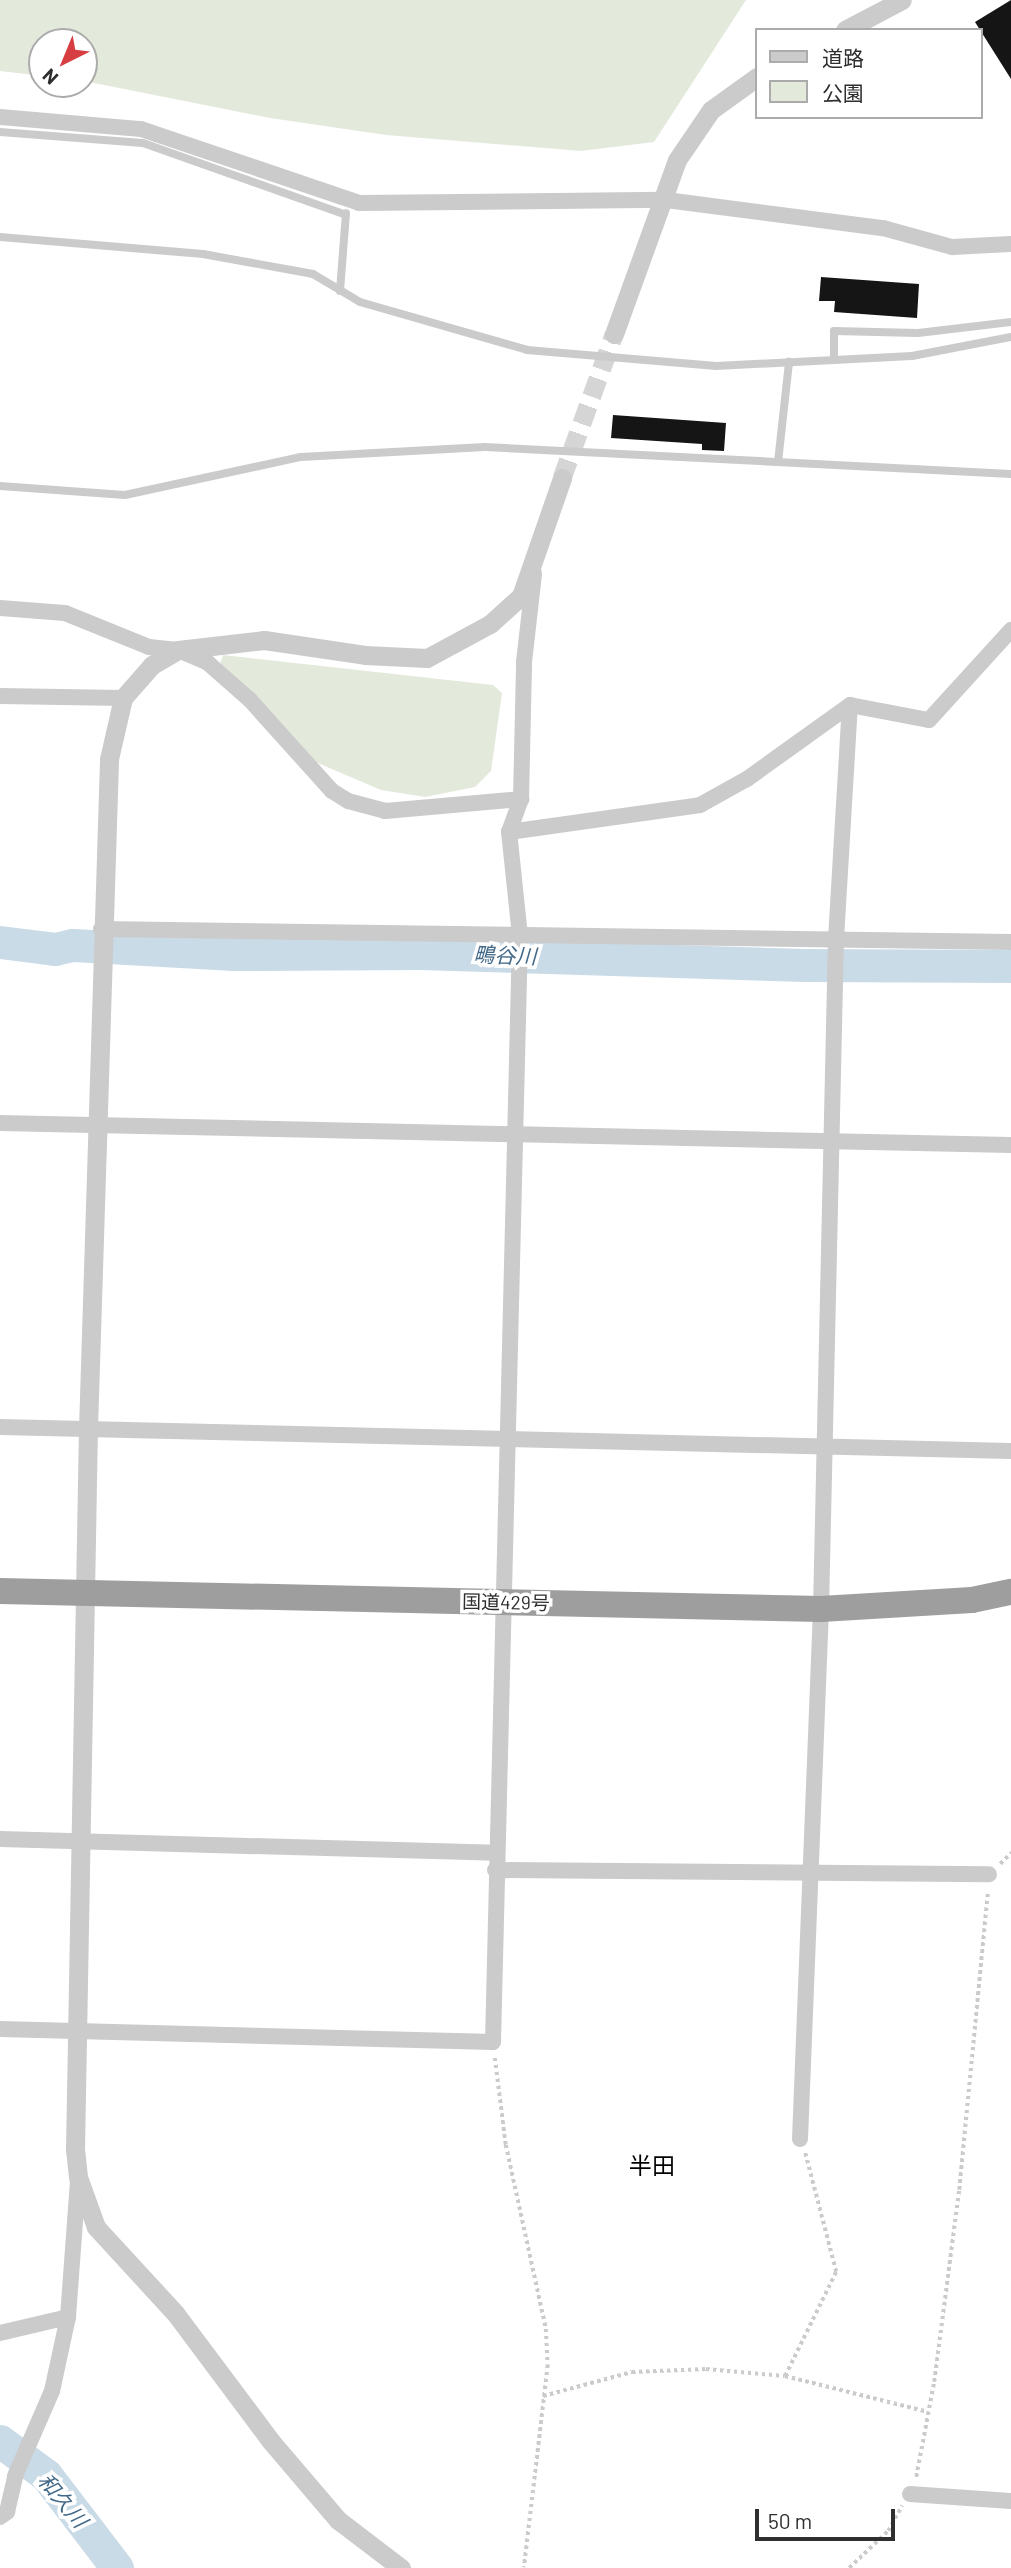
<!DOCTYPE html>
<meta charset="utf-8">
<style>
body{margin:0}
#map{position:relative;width:1011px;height:2568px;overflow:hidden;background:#fff;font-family:Barlow,"Noto Sans JP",sans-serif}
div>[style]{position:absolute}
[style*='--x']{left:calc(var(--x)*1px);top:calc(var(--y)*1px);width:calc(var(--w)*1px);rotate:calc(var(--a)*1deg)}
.green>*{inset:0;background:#e3eadc}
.river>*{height:33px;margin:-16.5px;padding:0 16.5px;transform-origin:16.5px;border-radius:16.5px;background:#cadbe8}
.building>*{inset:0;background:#151515}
.tertiary-tunnel>*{height:19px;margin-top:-9.5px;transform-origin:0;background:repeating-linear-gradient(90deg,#d5d5d5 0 19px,transparent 0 29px)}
.path>*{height:3.5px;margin-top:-1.75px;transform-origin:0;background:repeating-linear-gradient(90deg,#cbcbcb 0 3.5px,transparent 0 7px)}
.service>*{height:8px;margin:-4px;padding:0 4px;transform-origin:4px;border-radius:4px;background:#cbcbcb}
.minor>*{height:16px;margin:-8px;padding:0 8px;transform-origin:8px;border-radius:8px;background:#cbcbcb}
.tertiary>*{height:19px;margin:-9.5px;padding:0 9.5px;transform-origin:9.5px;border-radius:9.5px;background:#cbcbcb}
.trunk>*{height:26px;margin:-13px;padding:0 13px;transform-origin:13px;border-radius:13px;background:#9e9e9e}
span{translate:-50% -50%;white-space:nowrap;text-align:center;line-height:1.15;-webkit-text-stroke:7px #fff;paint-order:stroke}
.street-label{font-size:19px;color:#2e2e2e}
.water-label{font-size:21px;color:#436a89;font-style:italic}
.quarter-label{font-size:23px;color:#000}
.legend{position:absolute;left:755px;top:28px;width:228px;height:91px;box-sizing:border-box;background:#fff;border:2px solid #ababab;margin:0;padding:9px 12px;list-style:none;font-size:21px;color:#2e2e2e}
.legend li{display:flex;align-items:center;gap:14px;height:35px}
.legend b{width:35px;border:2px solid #ababab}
.north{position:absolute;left:28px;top:28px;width:70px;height:70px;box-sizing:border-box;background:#fff;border:2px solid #ababab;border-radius:50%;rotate:223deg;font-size:19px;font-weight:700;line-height:28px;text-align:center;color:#2e2e2e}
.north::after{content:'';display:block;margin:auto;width:24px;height:32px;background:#d63e42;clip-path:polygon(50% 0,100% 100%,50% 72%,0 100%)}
.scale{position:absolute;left:755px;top:2509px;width:140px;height:32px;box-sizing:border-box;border:4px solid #2e2e2e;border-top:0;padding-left:9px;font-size:21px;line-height:24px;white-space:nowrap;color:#2e2e2e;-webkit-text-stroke:5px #fff;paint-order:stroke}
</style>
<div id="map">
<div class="green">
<i style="clip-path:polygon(0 0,746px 0,654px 142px,581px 151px,386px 135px,270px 118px,84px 81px,84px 42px,42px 42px,42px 76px,0 71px)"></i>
<i style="clip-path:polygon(223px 655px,493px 685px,502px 693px,491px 771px,475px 787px,425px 797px,381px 790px,306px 758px,220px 664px)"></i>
</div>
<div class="river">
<i style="--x:0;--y:942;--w:55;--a:7.3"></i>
<i style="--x:55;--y:949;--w:18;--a:-13"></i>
<i style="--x:73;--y:945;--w:161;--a:3.2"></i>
<i style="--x:234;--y:954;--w:187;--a:-0.3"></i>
<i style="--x:421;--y:953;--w:385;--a:1.8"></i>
<i style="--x:806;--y:965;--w:205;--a:0.3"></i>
<i style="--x:0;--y:2441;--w:57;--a:36.5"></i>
<i style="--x:46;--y:2475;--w:117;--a:52.6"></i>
</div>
<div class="building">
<i style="clip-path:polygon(1011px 0,1011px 79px,975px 22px)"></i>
<i style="clip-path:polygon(821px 277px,919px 284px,917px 318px,834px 312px,835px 301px,819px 301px)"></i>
<i style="clip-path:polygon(613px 415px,726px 423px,724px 451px,702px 450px,702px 444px,611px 438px)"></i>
</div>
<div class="tertiary-tunnel">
<i style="--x:562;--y:478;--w:153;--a:-70.1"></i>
</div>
<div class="path">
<i style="--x:1000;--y:1864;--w:16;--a:-45"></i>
<i style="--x:495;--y:2058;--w:88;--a:82.8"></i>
<i style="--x:506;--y:2145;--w:188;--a:77.7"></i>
<i style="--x:546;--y:2329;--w:36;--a:87"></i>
<i style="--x:548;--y:2365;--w:204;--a:96.7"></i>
<i style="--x:785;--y:2376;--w:116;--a:-63.9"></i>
<i style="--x:836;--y:2272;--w:123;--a:-104.6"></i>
<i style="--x:543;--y:2396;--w:92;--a:-15.1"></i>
<i style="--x:632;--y:2372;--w:74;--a:-2.3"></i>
<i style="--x:706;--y:2369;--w:79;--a:5.1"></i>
<i style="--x:785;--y:2376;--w:147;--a:14.1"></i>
<i style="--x:916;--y:2477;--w:97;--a:-79.3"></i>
<i style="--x:934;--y:2382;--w:194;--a:-82.6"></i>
<i style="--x:959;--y:2190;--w:300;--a:-84.5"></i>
<i style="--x:849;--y:2568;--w:54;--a:-43.5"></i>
<i style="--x:888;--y:2531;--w:29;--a:-61"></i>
</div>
<div class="service">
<i style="--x:0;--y:132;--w:143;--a:4.4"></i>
<i style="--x:143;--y:143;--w:215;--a:19.5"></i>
<i style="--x:0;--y:237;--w:204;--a:4.8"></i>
<i style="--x:203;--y:254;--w:112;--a:10.3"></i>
<i style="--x:313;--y:274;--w:55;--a:30.8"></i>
<i style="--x:360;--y:302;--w:174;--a:16"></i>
<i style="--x:527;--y:350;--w:190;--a:4.8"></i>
<i style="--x:716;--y:366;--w:196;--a:-2.9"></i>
<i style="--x:912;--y:356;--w:101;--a:-10.9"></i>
<i style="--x:340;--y:291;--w:78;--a:-85.6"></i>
<i style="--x:834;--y:360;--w:29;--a:-90"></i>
<i style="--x:834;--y:331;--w:84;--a:1.4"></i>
<i style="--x:918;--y:333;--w:94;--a:-6.7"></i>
<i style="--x:778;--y:462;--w:101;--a:-83.7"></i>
<i style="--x:0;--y:486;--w:125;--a:4.1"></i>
<i style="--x:125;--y:495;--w:180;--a:-12.2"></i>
<i style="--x:301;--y:457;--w:184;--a:-3.1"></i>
<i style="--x:485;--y:447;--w:527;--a:2.94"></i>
</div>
<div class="minor">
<i style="--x:0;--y:117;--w:142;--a:4.9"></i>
<i style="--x:141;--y:129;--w:230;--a:18.7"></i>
<i style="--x:359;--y:203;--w:307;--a:-0.6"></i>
<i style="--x:666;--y:200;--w:219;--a:7.4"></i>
<i style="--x:883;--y:228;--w:72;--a:15.4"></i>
<i style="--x:952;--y:247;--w:59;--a:-2.9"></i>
<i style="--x:0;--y:608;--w:65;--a:4.4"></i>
<i style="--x:65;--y:613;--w:91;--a:22"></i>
<i style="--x:149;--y:647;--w:29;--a:6"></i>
<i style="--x:178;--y:650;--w:33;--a:23"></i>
<i style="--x:208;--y:663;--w:56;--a:41.4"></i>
<i style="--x:250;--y:700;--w:122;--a:48"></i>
<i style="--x:332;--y:791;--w:19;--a:32"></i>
<i style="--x:348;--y:801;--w:38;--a:15"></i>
<i style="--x:385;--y:811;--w:137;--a:-5"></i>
<i style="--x:0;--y:696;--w:123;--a:0.9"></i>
<i style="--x:509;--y:832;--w:193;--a:-8"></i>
<i style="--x:700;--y:805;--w:54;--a:-29"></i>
<i style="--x:747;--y:779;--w:127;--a:-35.7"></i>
<i style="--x:850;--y:705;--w:80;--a:10.8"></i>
<i style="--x:929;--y:720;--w:122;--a:-47.7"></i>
<i style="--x:101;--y:929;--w:910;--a:0.82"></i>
<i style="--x:0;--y:1123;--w:1011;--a:1.25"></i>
<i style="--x:0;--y:1427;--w:1011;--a:1.36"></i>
<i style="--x:0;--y:1839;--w:496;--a:1.6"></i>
<i style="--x:495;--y:1870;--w:494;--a:0.5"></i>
<i style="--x:0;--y:2029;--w:493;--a:1.5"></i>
<i style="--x:493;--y:2042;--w:1106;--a:-88.6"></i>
<i style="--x:520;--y:936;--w:105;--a:-96"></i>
<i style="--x:509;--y:832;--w:35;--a:-70"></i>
<i style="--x:521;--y:799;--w:137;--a:-88.7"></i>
<i style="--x:524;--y:662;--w:89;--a:-83.5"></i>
<i style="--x:800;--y:2139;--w:530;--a:-87.73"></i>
<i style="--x:821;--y:1609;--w:670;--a:-88.72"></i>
<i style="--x:836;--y:939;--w:234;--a:-86.6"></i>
<i style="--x:0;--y:2333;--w:70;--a:-13.2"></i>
<i style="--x:910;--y:2494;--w:101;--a:4"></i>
<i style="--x:0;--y:2517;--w:9;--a:-36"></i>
<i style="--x:7;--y:2512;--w:37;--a:-77"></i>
<i style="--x:15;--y:2476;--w:93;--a:-66.5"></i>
<i style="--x:52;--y:2391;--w:76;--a:-77.8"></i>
<i style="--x:68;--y:2317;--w:136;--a:-85.8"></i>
</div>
<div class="tertiary">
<i style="--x:845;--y:30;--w:64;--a:-27.8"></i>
<i style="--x:614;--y:334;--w:185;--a:-70.1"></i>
<i style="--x:677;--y:160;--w:60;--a:-55.8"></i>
<i style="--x:711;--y:110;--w:57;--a:-35.7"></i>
<i style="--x:401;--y:2568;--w:79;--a:-142.7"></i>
<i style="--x:338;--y:2520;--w:105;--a:-130.4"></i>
<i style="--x:270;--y:2440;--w:159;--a:-126.8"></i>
<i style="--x:175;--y:2313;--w:117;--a:-132.6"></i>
<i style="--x:96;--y:2227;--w:53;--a:-109.8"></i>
<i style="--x:78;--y:2177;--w:27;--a:-96"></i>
<i style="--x:75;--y:2150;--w:721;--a:-88.97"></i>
<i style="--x:88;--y:1429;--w:670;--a:-88.2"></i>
<i style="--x:109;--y:759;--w:63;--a:-77.1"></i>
<i style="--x:123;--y:698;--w:44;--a:-48.7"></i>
<i style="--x:152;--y:665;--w:30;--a:-30"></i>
<i style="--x:178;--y:650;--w:87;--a:-6.6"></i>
<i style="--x:264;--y:640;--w:102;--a:8.4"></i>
<i style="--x:365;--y:655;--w:62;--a:2.8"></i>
<i style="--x:427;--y:658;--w:72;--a:-28.4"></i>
<i style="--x:490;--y:624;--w:42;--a:-42.1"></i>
<i style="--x:521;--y:596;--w:125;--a:-70.8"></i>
</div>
<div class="trunk">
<i style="--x:0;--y:1591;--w:821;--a:1.26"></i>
<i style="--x:821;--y:1609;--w:151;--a:-3.4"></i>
<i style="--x:972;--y:1600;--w:40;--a:-12"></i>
</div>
<div class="street-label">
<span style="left:506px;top:1602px;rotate:1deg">国道429号</span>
</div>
<div class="water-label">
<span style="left:505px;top:955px;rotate:2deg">鴫谷川</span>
<span style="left:63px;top:2500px;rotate:50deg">和久川</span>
</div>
<div class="quarter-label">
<span style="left:652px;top:2165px">半田</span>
</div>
<ul class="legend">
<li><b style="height:9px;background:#cbcbcb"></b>道路</li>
<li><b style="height:19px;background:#e3eadc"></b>公園</li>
</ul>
<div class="north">N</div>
<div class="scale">50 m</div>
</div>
